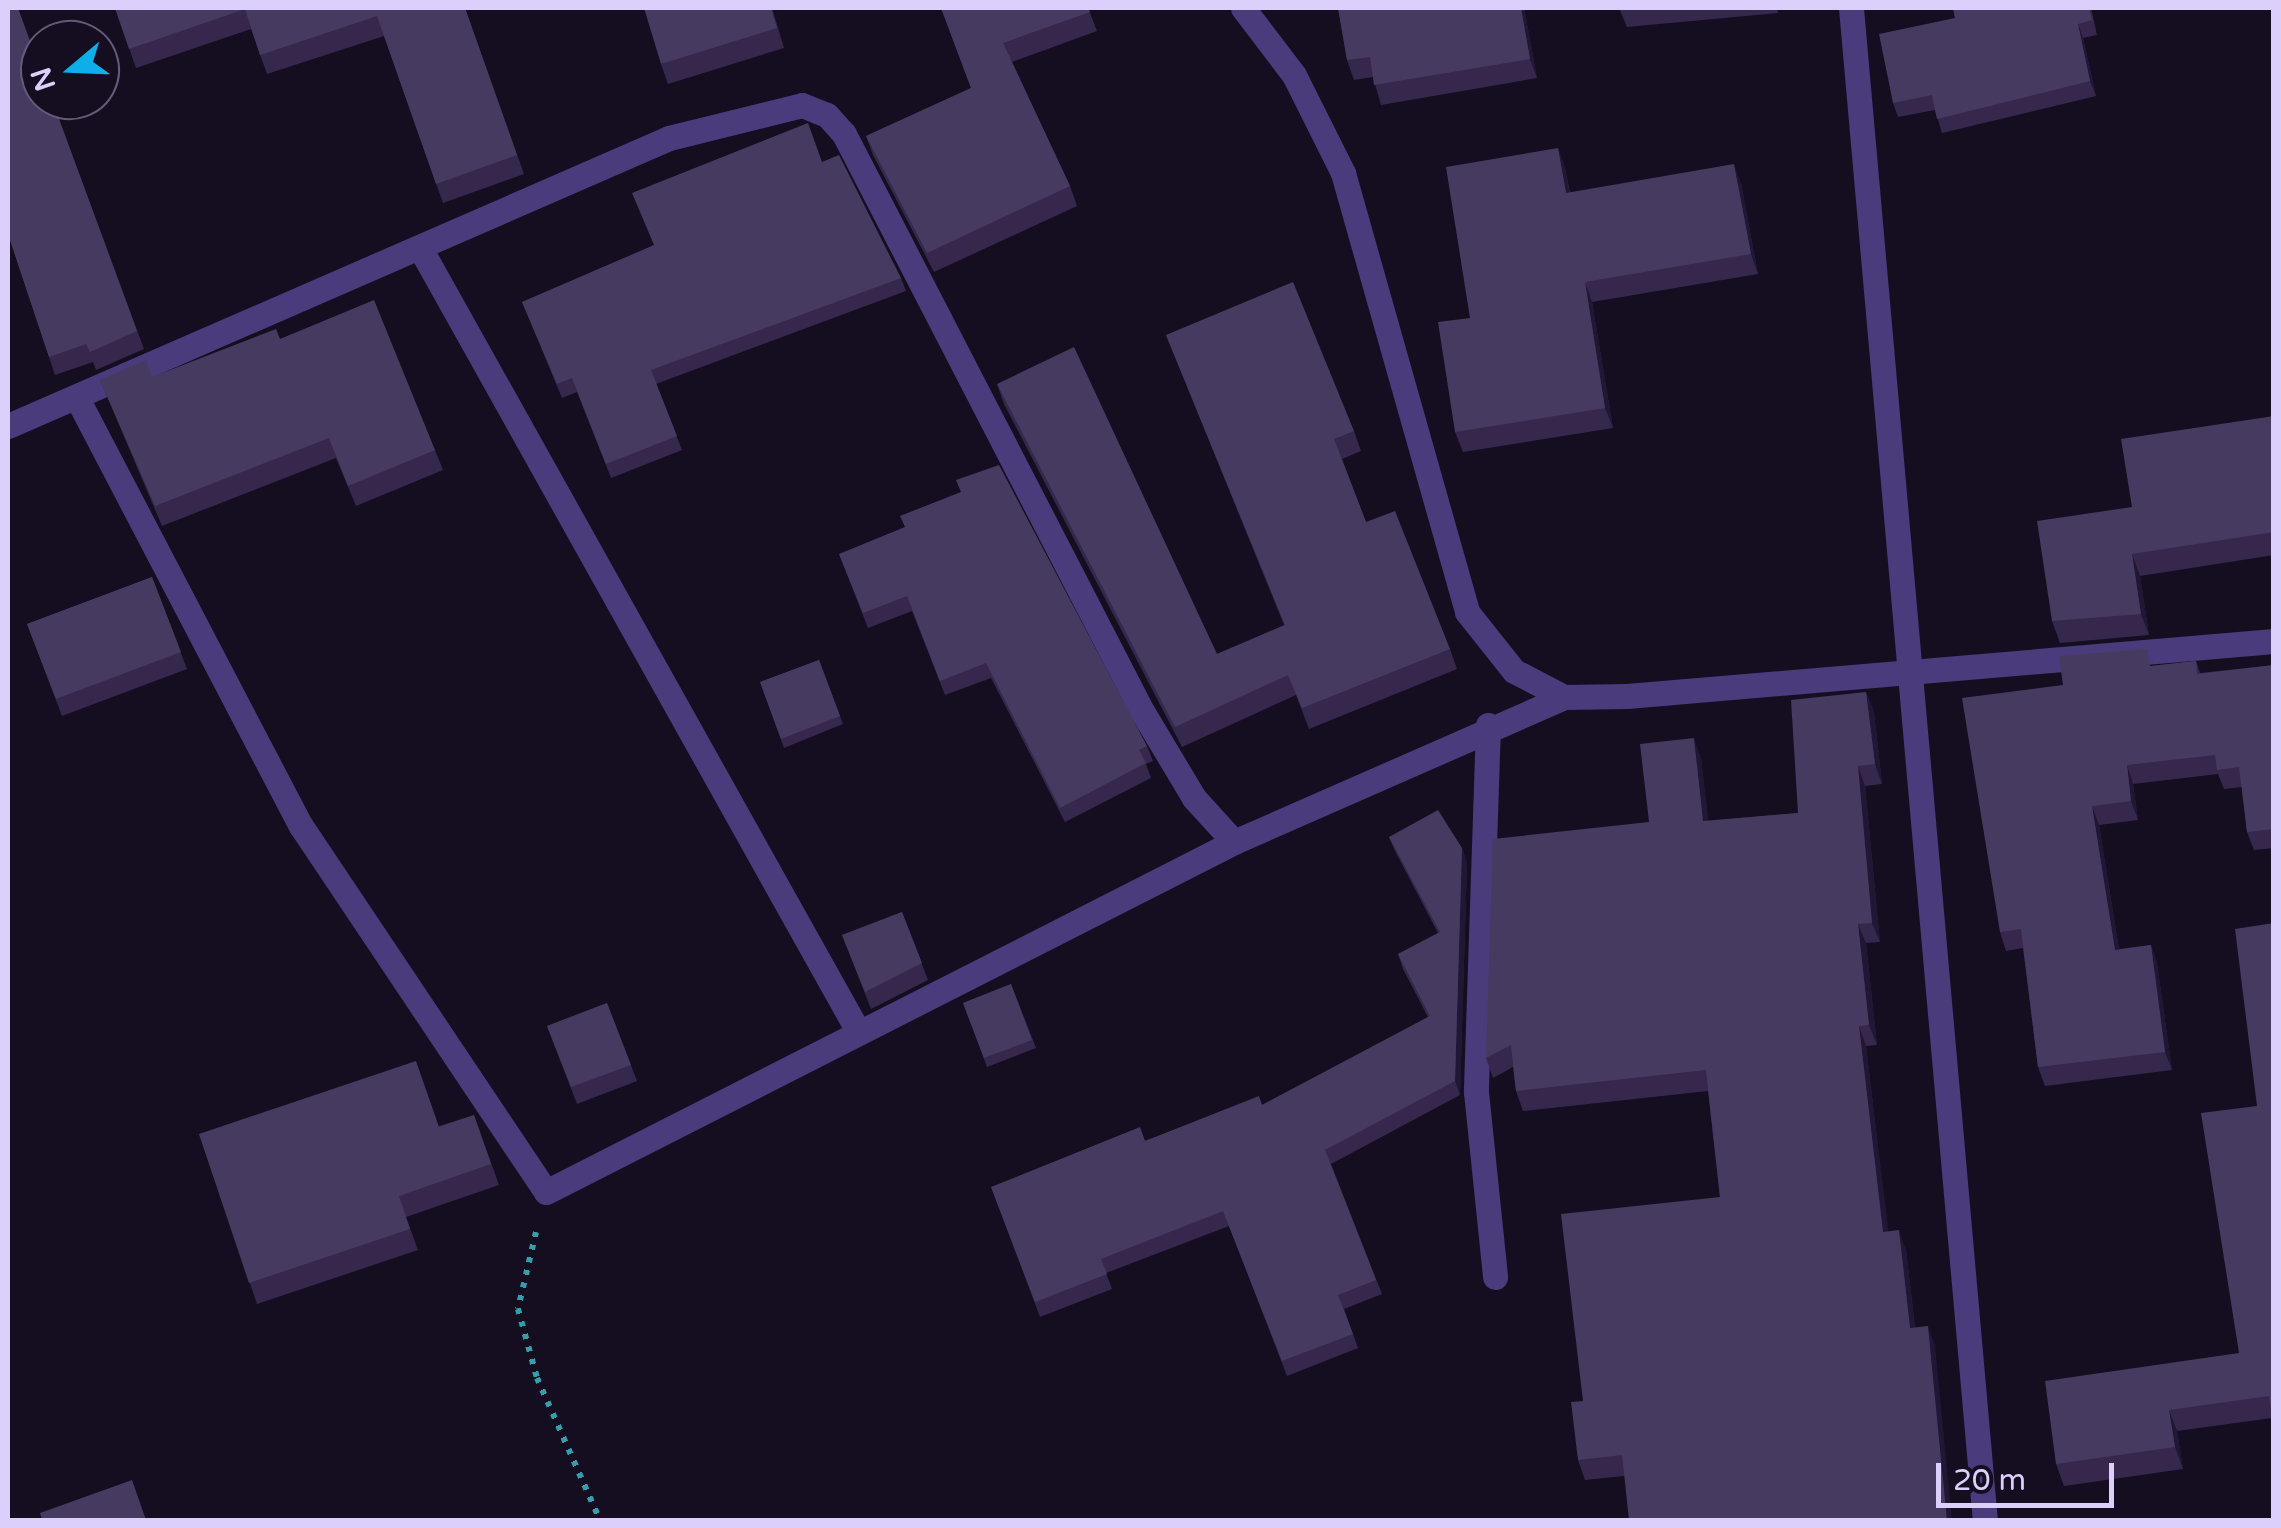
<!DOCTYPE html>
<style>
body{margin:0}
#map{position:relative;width:2281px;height:1528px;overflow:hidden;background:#140e20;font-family:"Varela Round",sans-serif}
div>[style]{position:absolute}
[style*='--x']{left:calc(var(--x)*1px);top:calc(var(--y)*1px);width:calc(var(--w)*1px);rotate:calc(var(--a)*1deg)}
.path>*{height:6px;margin-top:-3px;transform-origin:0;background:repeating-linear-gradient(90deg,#349fab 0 5px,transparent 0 13px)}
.minor>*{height:25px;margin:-12.5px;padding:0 12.5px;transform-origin:12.5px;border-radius:12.5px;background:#493b7c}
.wall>*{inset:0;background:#36284d}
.shaded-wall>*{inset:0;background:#211633}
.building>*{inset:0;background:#473a60}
span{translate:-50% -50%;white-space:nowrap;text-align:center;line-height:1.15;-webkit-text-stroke:9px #140e20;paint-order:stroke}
.frame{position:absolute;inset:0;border:10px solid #dccffc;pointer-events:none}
.north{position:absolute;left:20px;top:20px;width:100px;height:100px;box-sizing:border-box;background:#140e20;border:2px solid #645b78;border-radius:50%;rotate:251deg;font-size:28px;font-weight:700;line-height:40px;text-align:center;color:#dccffc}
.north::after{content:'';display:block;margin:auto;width:35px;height:45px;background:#0dafeb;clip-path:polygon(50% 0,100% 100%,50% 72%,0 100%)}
.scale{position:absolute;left:1936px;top:1463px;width:178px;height:45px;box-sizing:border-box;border:5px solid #dccffc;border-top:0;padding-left:12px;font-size:30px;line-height:35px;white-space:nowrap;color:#dccffc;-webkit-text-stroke:8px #140e20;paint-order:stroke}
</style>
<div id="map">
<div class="path">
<i style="--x:536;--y:1232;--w:79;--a:103.2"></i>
<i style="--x:518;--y:1309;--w:72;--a:74.6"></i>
<i style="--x:537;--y:1378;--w:155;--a:66.1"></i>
</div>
<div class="minor">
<i style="--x:1243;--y:8;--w:84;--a:52.7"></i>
<i style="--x:1294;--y:75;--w:110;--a:63.4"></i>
<i style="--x:1343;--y:173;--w:456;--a:74.2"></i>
<i style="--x:1467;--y:612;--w:75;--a:51.5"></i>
<i style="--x:1514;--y:671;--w:56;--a:27.5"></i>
<i style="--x:1564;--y:697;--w:63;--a:-0.9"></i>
<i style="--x:1627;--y:696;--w:649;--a:-4.86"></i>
<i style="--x:1851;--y:8;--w:1518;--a:84.94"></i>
<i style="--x:420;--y:248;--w:899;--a:60.78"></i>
<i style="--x:77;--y:398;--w:483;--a:62.4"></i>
<i style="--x:301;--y:826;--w:440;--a:56.2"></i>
<i style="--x:546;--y:1192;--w:772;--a:-26.96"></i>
<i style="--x:1234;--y:842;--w:360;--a:-23.7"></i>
<i style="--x:8;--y:426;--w:721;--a:-23.54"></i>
<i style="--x:669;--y:138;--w:137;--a:-13.9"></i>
<i style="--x:802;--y:105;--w:27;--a:22"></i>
<i style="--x:827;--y:115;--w:25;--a:48"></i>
<i style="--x:844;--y:134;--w:649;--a:62.69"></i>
<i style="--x:1142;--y:711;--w:101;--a:59.1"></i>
<i style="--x:1194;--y:798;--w:59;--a:47.7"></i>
<i style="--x:1488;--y:725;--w:367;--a:91.9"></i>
<i style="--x:1476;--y:1092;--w:186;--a:84.1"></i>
</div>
<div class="wall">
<i style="clip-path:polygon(115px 8px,465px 8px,524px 174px,443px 203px,384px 36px,267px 74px,251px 29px,136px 68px)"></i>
<i style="clip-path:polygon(772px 8px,784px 48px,668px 84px,661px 64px)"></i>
<i style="clip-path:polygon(941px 8px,1088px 8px,1097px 31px,1012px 62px,1070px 186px,1077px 206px,934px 272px,873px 155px,866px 136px,971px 88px)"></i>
<i style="clip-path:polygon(1338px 8px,1524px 8px,1537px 78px,1381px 105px,1373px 77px,1354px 80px,1347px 60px)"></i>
<i style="clip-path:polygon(1619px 8px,1777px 8px,1778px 13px,1627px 27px)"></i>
<i style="clip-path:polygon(1953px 8px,2091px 8px,2097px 35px,2083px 38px,2096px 96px,1942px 133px,1935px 110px,1898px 117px,1893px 103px,1955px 18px)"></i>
<i style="clip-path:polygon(52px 100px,144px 349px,96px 370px,93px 362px,55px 375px,8px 234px)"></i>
<i style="clip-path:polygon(1558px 148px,1565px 168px,1570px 193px,1741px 183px,1758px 274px,1592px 302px,1613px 428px,1463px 452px,1455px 432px,1470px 318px)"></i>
<i style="clip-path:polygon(822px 162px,901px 278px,906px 291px,656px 384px,682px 450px,611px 478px,577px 392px,562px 398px,522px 302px,653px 246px)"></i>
<i style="clip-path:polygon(1166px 335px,1354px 431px,1361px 451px,1342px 459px,1366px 522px,1450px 649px,1457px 669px,1309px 729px,1296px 695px,1182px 747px,1004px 404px,997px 384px,1217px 654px,1284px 625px)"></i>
<i style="clip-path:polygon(280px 339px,435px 450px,443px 470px,356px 506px,336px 458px,162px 526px,100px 380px,153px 377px)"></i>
<i style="clip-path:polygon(2274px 416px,2274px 555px,2140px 576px,2149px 635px,2060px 643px,2052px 621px,2132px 507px)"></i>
<i style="clip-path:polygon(839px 554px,1147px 746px,1153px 761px,1146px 764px,1151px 778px,1065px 822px,991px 678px,945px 695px,912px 611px,868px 628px)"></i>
<i style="clip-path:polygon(152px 577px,187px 669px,62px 716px,27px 624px)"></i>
<i style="clip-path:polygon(819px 660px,843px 724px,784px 748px,760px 682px)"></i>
<i style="clip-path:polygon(2196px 661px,2200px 673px,2274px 665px,2274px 848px,2254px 850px,2247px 832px,2242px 787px,2224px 789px,2218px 774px,2133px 784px,2138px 820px,2099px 825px,2119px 949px,2151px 945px,2157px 963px,2172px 1070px,2045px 1086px,2038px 1067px,2023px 948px,2006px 951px,2000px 932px,2063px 685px,2153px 666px)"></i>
<i style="clip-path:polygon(1866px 692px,1874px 712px,1882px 784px,1865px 786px,1880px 942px,1866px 943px,1877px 1045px,1866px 1046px,1888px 1232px,1906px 1250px,1915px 1327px,1935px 1345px,1624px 1476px,1585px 1480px,1578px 1460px,1583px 1401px,1720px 1197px,1708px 1091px,1523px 1111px,1516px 1091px,1513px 1067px,1493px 1078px,1486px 1058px,1649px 822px,1701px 758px,1708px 821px,1798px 813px)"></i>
<i style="clip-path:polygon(1389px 837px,1462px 848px,1467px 863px,1460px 1095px,1331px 1164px,1382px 1294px,1344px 1309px,1358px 1348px,1287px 1376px,1229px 1226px,1106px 1273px,1112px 1289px,1040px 1317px,991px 1187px,1262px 1105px,1428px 1017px,1403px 969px,1398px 954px,1438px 933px,1395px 851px)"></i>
<i style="clip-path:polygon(902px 912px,928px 980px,871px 1009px,842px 935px)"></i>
<i style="clip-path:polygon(2274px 923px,2272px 1418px,2177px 1431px,2183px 1469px,2064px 1486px,2056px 1464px,2239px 1353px,2257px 1106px)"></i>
<i style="clip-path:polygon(1011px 984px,1036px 1048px,987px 1067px,963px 1003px)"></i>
<i style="clip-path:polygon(607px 1003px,637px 1081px,577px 1104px,547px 1026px)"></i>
<i style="clip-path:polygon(474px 1115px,499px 1185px,406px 1217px,418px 1250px,257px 1304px,199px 1134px,439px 1126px)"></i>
</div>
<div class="shaded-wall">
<i style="clip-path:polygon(1521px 8px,1524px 8px,1537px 78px,1530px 59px)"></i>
<i style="clip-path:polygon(2078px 24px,2083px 38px,2096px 96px,2090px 81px)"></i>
<i style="clip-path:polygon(1558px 148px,1565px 168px,1573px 213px,1566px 193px)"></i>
<i style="clip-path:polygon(1734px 164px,1741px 183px,1758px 274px,1751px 254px)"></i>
<i style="clip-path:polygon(1585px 282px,1592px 302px,1613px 428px,1605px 408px)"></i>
<i style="clip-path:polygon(2132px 554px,2140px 576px,2149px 635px,2141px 614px)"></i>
<i style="clip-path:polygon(1866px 692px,1874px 712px,1882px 784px,1875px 764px)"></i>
<i style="clip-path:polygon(1694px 738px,1701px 758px,1711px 841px,1703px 821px)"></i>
<i style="clip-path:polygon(2127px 765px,2133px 784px,2138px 820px,2131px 801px)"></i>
<i style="clip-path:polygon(1858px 766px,1865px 786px,1880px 942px,1872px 923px)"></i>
<i style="clip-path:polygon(2092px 806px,2099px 825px,2122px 969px,2115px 950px)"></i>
<i style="clip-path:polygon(1462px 848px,1467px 863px,1460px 1095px,1455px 1081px)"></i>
<i style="clip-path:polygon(1858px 924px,1866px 943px,1877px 1045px,1869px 1025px)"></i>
<i style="clip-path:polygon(2151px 945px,2157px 963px,2172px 1070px,2165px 1052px)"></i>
<i style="clip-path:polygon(1859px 1026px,1866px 1046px,1891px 1252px,1883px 1232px)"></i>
<i style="clip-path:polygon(1899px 1230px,1906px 1250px,1917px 1347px,1910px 1328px)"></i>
<i style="clip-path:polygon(1928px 1326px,1935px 1345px,1952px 1520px,1947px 1520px)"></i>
<i style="clip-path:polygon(2169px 1410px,2177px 1431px,2183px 1469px,2175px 1447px)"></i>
</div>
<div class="building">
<i style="clip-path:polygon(8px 8px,18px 8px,40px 68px,40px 100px,52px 100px,137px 331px,90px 352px,86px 344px,49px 357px,8px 234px)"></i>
<i style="clip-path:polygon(115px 8px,465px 8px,517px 155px,436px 184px,377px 16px,260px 55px,245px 9px,129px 49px)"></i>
<i style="clip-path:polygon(644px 8px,771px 8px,777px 28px,661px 64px)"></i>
<i style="clip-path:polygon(941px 8px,1088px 8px,1090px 12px,1003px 43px,1070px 186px,927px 253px,866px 136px,971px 88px)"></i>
<i style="clip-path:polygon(1338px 8px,1521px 8px,1530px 59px,1374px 85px,1370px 57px,1347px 60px)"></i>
<i style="clip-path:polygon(1953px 8px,2089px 8px,2092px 20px,2078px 24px,2090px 81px,1937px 119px,1932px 95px,1893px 103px,1879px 34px,1955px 18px)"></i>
<i style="clip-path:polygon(808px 123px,822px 162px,839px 155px,901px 278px,651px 370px,677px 436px,606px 464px,572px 378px,557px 384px,522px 302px,654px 245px,632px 193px)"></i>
<i style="clip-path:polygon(1558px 148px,1566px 193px,1734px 164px,1751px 254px,1585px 282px,1605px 408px,1455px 432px,1438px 322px,1470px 318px,1446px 167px)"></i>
<i style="clip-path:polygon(1293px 282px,1354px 431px,1334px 439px,1366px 522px,1395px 511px,1450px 649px,1302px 708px,1288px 675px,1175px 727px,997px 384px,1074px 347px,1217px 654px,1285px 625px,1166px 335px)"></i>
<i style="clip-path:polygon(374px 300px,435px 450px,348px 486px,329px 438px,155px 506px,100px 380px,146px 360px,152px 377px,276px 329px,280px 339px)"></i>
<i style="clip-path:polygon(2274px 416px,2274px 532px,2132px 554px,2141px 614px,2052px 621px,2037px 521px,2132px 507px,2121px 439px)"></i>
<i style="clip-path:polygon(999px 465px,1147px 746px,1139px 750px,1146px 763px,1060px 808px,986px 663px,940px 681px,907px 596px,863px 613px,839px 554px,905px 527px,900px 516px,961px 492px,956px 480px)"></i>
<i style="clip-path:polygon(152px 577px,181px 652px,56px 699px,27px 624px)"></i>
<i style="clip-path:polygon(2147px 649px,2150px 666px,2196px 661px,2197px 674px,2274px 665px,2274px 829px,2247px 832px,2239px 767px,2217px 770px,2215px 755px,2127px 765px,2131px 801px,2092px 806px,2115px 950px,2151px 945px,2165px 1052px,2038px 1067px,2021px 929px,2000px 932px,1962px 698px,2063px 685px,2059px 656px)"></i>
<i style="clip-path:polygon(819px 660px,840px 716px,781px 739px,760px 682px)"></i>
<i style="clip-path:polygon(1866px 692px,1875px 764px,1858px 766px,1872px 923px,1858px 924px,1869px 1025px,1859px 1026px,1883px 1232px,1899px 1230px,1910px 1328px,1928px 1326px,1947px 1520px,1629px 1520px,1622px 1455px,1578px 1460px,1571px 1402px,1583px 1401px,1561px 1214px,1720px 1197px,1706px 1070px,1516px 1091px,1511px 1045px,1486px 1058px,1493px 839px,1649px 822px,1640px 744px,1694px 738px,1703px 821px,1798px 813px,1791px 700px)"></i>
<i style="clip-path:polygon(1438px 810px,1462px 848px,1455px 1081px,1325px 1150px,1376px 1280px,1338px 1295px,1353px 1334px,1282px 1361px,1223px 1211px,1101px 1259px,1107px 1274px,1035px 1302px,991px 1187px,1140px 1127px,1145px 1141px,1259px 1096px,1262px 1105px,1430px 1016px,1398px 954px,1440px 932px,1389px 837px)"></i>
<i style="clip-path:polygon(902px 912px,922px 963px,865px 992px,842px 935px)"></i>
<i style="clip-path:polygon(2274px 923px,2274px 1431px,2269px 1396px,2169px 1410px,2175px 1447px,2056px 1464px,2045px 1381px,2239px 1353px,2201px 1113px,2257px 1106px,2235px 929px)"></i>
<i style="clip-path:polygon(1011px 984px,1032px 1040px,984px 1058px,963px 1003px)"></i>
<i style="clip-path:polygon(607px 1003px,631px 1065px,571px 1087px,547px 1026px)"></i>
<i style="clip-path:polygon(416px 1061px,439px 1127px,474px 1115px,491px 1164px,399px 1196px,410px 1229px,249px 1283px,199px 1134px)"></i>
<i style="clip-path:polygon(132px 1480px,146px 1520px,42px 1520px,40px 1513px)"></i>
</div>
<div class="frame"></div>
<div class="north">N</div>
<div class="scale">20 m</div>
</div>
